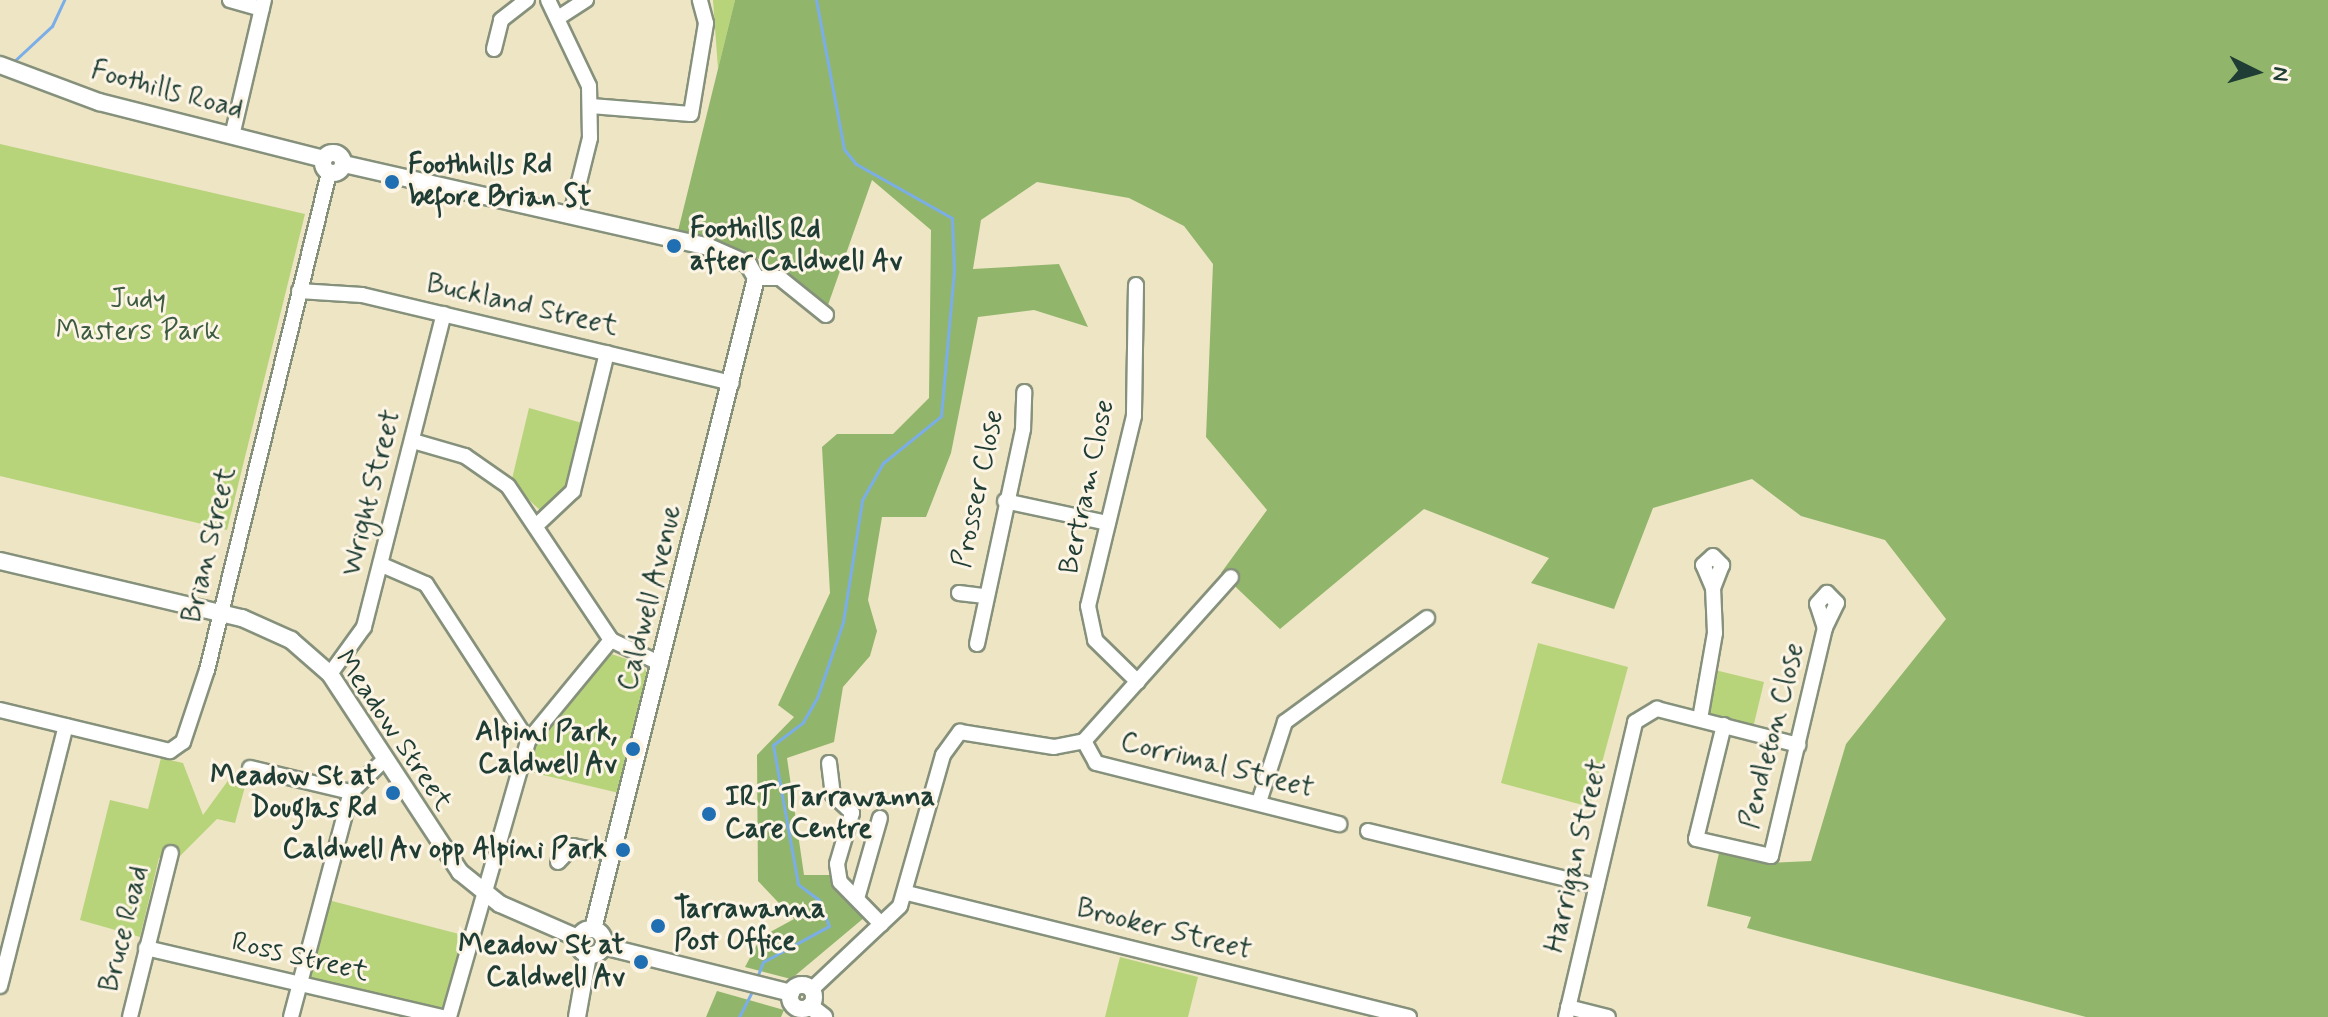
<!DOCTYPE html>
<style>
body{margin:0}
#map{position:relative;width:2328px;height:1017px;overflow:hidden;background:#eee5c5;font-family:Mynerve,sans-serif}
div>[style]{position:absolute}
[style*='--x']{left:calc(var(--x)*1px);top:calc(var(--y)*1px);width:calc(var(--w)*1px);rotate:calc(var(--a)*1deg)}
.green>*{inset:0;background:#b7d47b}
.forest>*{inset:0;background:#91b66b}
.stream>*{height:3px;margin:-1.5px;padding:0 1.5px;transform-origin:1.5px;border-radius:1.5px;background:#7baee8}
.roads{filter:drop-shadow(2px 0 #86917c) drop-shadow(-2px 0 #86917c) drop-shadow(0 2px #86917c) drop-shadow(0 -2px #86917c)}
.minor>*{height:14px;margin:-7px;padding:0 7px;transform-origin:7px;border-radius:7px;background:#fff}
.major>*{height:16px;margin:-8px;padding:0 8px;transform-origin:8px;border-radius:8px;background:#fff}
.major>.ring{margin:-8px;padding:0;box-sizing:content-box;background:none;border:16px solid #fff;border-radius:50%}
.dots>*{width:22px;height:22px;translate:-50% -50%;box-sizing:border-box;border:4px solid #fcf5e5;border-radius:50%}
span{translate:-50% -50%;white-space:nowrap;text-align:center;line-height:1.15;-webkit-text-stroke:6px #fcf5e5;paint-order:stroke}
.street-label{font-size:28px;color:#1f3d34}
.poi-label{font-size:28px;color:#1f3d34;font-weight:700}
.left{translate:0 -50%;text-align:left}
.right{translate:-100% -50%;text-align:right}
.park-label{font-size:28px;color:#3d5b42}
.north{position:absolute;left:2216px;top:32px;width:80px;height:80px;-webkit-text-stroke:6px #fcf5e5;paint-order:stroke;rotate:95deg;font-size:22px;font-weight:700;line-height:32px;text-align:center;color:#1f3d34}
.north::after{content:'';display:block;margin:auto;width:28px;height:36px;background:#1f3d34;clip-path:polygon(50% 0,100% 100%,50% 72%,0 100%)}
</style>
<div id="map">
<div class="green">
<i style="clip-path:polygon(713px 0,735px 0,718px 69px)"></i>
<i style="clip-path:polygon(0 144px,305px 214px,227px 530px,0 476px)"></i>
<i style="clip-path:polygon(529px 408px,582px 423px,566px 486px,542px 512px,511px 483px)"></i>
<i style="clip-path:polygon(1538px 643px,1628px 667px,1590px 807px,1501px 783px)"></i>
<i style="clip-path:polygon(608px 653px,642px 664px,649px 676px,619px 793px,522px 770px,529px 750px)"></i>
<i style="clip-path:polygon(1715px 670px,1764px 682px,1753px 728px,1709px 717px)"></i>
<i style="clip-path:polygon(161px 758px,183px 763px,203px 815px,235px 771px,246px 783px,235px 823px,217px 819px,179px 857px,159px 858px,140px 937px,80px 920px,110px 800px,148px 809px)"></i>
<i style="clip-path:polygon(328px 900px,463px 935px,444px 1006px,433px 1011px,306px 980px)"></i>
<i style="clip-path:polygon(1120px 957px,1198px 977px,1188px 1017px,1105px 1017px)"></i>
</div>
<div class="forest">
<i style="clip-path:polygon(735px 0,2328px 0,2328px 1017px,2086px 1017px,1747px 928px,1751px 917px,1707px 906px,1719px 853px,1767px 863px,1811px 861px,1846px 744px,1946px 619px,1885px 540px,1801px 516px,1752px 479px,1653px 508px,1614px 609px,1531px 583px,1549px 558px,1424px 509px,1280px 629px,1221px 573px,1267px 510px,1206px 437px,1213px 264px,1184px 226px,1129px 198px,1037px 182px,981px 220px,973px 269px,1059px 264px,1088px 327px,1034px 310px,978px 317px,951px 453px,926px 517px,882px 517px,868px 600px,877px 631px,870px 656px,843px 687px,834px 742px,787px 758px,804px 875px,836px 875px,871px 912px,791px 979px,745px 967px,761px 937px,794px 919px,758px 881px,757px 755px,794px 717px,778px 705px,830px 593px,822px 447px,837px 434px,893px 434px,929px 398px,931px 230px,872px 180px,828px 305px,762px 260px,678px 231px)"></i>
<i style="clip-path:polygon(717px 991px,784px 1010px,781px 1017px,706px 1017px)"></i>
</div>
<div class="stream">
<i style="--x:11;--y:64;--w:56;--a:-42.8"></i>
<i style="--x:52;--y:26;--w:29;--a:-65"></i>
<i style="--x:756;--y:980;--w:19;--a:-69"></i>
<i style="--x:763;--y:962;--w:75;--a:-28.6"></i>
<i style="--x:829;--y:926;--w:28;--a:-111"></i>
<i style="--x:819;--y:900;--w:26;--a:-143"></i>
<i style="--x:798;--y:884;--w:141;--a:-100.2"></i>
<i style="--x:773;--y:745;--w:38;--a:-37"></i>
<i style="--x:803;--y:722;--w:28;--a:-60"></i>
<i style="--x:817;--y:698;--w:80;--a:-71.1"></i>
<i style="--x:843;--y:622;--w:123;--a:-81.1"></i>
<i style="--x:862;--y:500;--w:43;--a:-60.4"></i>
<i style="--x:883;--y:463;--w:75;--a:-39"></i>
<i style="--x:941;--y:416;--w:146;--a:-84.9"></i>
<i style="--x:954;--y:271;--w:53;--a:-92.2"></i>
<i style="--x:952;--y:218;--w:110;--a:-150.6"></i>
<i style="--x:856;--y:164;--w:19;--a:-129"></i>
<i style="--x:844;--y:149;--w:152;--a:-100.6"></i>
<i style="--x:739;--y:1017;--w:29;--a:-63"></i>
</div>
<div class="roads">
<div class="minor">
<i style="--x:230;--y:0;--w:33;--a:16"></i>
<i style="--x:548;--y:0;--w:95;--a:64.5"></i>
<i style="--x:589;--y:86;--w:52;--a:88.9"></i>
<i style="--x:590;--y:138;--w:78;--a:104"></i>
<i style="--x:561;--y:16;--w:30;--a:-33"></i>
<i style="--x:494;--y:49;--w:30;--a:-76"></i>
<i style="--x:501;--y:20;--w:33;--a:-38"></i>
<i style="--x:591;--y:106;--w:100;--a:4.6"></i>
<i style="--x:691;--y:114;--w:92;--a:-80.6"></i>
<i style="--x:706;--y:23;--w:24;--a:-105"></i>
<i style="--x:232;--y:136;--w:140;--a:-76.8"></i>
<i style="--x:756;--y:278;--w:24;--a:0"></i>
<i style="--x:780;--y:278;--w:59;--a:38.8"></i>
<i style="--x:1136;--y:285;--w:131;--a:90.9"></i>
<i style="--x:1134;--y:416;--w:195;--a:103.6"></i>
<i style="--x:1088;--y:606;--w:35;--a:78"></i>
<i style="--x:1095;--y:640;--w:60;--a:44.3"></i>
<i style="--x:299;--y:291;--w:63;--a:3.6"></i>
<i style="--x:362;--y:295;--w:380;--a:13.4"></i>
<i style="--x:413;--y:441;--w:54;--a:16.1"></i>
<i style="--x:465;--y:456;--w:52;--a:34.9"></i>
<i style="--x:508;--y:486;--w:185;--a:56.2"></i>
<i style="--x:611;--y:640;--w:55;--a:25.6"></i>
<i style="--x:1005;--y:501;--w:105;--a:12.1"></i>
<i style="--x:539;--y:523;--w:47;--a:-43.3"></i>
<i style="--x:573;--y:491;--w:142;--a:-76.2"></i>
<i style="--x:382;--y:565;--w:48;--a:23.4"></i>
<i style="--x:426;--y:584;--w:187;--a:57"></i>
<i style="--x:959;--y:593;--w:24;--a:7"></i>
<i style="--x:977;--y:644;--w:220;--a:-77.9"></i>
<i style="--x:1023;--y:429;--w:37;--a:-88"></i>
<i style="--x:330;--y:674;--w:58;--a:-54.1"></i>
<i style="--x:364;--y:627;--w:323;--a:-75.7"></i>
<i style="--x:0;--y:710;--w:175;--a:13.6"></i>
<i style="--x:170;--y:751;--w:16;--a:-35"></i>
<i style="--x:183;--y:742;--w:76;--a:-71.6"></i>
<i style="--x:207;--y:670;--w:512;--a:-76.21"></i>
<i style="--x:1700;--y:719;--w:87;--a:-80.1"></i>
<i style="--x:1715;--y:633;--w:45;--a:-92.5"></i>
<i style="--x:1713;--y:588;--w:25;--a:-113"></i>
<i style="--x:1703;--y:565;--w:13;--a:-42"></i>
<i style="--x:1713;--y:556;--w:13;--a:45"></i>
<i style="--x:1722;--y:565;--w:25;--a:111"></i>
<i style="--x:1724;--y:725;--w:117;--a:103.8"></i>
<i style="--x:1696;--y:839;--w:77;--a:12.8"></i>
<i style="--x:1771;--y:856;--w:234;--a:-76.7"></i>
<i style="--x:1825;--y:628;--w:25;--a:-108"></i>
<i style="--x:1817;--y:604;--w:15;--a:-48"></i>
<i style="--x:1827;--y:593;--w:14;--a:45"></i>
<i style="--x:1837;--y:603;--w:28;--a:116"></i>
<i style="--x:1084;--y:741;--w:220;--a:-48.1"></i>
<i style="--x:829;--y:763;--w:32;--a:83"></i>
<i style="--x:833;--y:795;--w:26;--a:43"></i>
<i style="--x:852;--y:813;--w:53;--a:106.4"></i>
<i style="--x:837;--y:864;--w:18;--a:81"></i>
<i style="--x:840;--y:882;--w:59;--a:45.7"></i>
<i style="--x:250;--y:768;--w:104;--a:13.4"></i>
<i style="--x:1259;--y:802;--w:84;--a:-72"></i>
<i style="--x:1285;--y:722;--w:176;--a:-36.2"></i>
<i style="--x:1368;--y:831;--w:235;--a:13.6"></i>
<i style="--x:558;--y:862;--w:22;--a:-47"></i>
<i style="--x:573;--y:846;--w:41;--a:11.3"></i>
<i style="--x:907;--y:893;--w:517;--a:13.87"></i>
<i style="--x:858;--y:895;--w:80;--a:-74.1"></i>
<i style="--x:146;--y:948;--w:305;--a:13.1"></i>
<i style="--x:0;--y:986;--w:268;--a:-75.8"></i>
<i style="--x:811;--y:990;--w:122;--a:-43.3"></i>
<i style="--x:900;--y:906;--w:157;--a:-74.1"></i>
<i style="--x:943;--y:755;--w:29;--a:-54"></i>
<i style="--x:960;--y:732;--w:95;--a:9.1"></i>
<i style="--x:1054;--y:747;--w:31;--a:-11"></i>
<i style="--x:1084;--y:741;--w:25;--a:61"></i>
<i style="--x:1096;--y:763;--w:251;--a:14.1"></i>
<i style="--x:1568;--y:1007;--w:41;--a:14"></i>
<i style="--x:130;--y:1017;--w:169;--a:-76"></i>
<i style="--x:291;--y:1017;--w:233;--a:-75.1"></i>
<i style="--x:351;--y:792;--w:46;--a:-44.1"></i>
<i style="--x:449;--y:1017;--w:287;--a:-74"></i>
<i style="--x:528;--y:741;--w:131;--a:-50.6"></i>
<i style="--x:1566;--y:1017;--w:303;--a:-76.8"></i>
<i style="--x:1635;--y:722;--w:26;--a:-31"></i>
<i style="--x:1657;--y:709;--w:146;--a:14.3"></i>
</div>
<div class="major">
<i style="--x:0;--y:65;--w:106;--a:20.5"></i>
<i style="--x:99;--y:102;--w:232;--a:14.2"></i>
<i class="ring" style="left:323px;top:153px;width:4px;height:4px"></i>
<i style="--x:344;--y:164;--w:374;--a:12.8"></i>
<i style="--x:709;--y:247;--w:43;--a:23.6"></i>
<i style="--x:748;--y:264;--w:16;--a:60"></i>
<i style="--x:756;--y:278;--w:671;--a:104.06"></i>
<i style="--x:0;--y:561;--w:249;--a:13.3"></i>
<i style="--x:242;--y:618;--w:54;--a:24.2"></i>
<i style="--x:291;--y:640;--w:52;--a:41.1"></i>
<i style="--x:330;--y:674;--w:237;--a:56.7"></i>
<i style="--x:460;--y:872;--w:51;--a:38.7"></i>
<i style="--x:500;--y:904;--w:85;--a:23.6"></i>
<i class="ring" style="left:578px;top:929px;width:10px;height:10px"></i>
<i style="--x:603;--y:946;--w:194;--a:14"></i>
<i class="ring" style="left:790px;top:985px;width:8px;height:8px"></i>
<i style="--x:810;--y:1006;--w:18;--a:38"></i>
<i style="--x:577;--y:1017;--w:63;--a:-79.9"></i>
</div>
</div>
<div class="dots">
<i style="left:392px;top:182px;background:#1f6fb2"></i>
<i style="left:674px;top:246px;background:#1f6fb2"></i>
<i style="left:633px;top:749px;background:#1f6fb2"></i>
<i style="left:393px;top:793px;background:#1f6fb2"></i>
<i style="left:709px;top:814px;background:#1f6fb2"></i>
<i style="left:623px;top:850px;background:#1f6fb2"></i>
<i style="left:658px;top:926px;background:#1f6fb2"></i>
<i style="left:641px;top:962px;background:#1f6fb2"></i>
</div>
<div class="street-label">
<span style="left:167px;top:91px;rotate:15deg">Foothills Road</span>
<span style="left:522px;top:306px;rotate:13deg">Buckland Street</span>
<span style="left:1088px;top:487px;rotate:-78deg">Bertram Close</span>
<span style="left:979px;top:489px;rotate:-78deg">Prosser Close</span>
<span style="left:372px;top:493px;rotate:-76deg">Wright Street</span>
<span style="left:210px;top:545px;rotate:-77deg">Brian Street</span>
<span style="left:651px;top:598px;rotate:-76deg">Caldwell Avenue</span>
<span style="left:393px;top:731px;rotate:56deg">Meadow Street</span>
<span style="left:1773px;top:736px;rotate:-76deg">Pendleton Close</span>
<span style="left:1217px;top:766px;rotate:14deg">Corrimal Street</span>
<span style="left:1577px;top:856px;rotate:-77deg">Harrigan Street</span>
<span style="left:125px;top:929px;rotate:-76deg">Bruce Road</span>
<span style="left:1164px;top:930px;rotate:14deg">Brooker Street</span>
<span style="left:300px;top:958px;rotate:13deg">Ross Street</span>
</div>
<div class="poi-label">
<span class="left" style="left:408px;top:182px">Foothhills Rd<br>before Brian St</span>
<span class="left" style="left:690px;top:246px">Foothills Rd<br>after Caldwell Av</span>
<span class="right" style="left:617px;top:749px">Alpini Park,<br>Caldwell Av</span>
<span class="right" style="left:377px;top:793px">Meadow St at<br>Douglas Rd</span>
<span class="left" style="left:725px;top:814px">IRT Tarrawanna<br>Care Centre</span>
<span class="right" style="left:607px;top:850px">Caldwell Av opp Alpini Park</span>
<span class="left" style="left:674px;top:926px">Tarrawanna<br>Post Office</span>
<span class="right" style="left:625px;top:962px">Meadow St at<br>Caldwell Av</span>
</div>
<div class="park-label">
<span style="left:138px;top:316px">Judy<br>Masters Park</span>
</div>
<div class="north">N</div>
</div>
